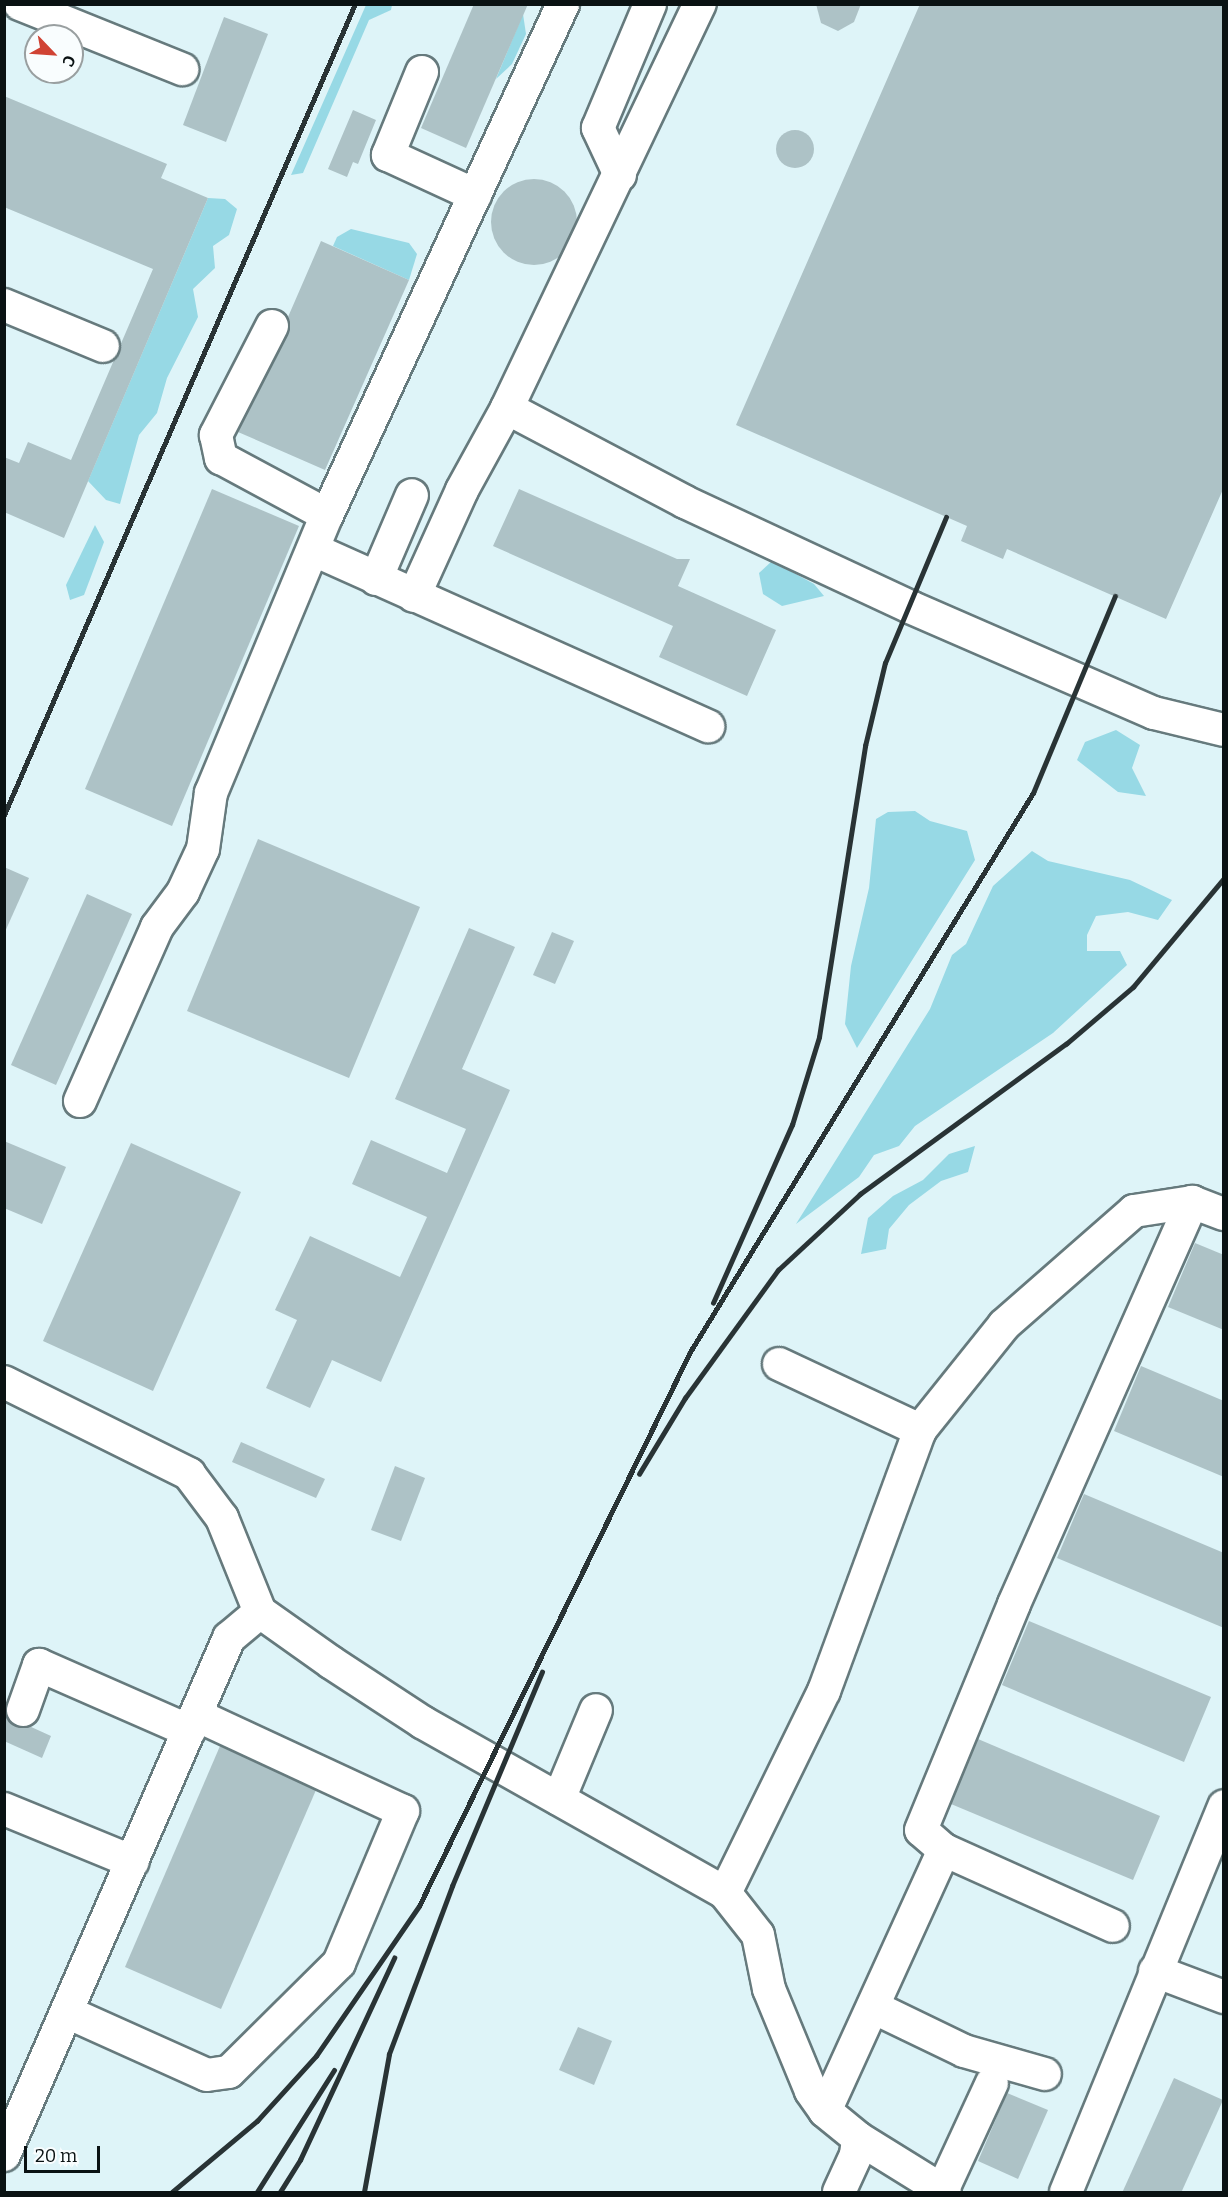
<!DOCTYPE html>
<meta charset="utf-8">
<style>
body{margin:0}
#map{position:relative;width:1228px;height:2197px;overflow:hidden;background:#def4f8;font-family:Bitter,serif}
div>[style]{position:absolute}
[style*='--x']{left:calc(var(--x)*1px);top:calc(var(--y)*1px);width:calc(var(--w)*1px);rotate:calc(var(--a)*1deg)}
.green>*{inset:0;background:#97d9e5}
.building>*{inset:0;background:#adc2c6}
.round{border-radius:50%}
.roads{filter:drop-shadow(2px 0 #667a7d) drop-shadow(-2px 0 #667a7d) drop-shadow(0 2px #667a7d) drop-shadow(0 -2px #667a7d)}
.minor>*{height:32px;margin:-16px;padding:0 16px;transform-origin:16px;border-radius:16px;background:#fff}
.rail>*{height:4.5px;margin:-2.25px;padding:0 2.25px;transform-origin:2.25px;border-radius:2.25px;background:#293335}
span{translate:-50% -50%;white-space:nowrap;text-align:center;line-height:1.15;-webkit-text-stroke:4.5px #f9fdfe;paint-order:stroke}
.frame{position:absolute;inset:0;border:6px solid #0a1213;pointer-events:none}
.north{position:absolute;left:24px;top:24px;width:60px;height:60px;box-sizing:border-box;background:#f9fdfe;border:2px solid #999fa0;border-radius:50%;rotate:115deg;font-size:16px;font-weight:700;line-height:24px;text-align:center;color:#0a1213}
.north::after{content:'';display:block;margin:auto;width:21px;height:27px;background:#d04334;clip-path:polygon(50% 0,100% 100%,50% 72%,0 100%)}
.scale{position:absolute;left:24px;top:2146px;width:76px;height:27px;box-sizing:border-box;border:3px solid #0a1213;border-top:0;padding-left:8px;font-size:18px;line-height:21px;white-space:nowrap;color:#0a1213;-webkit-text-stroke:4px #f9fdfe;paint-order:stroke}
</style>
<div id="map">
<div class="green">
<i style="clip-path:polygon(366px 5px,392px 5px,391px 10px,369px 20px,303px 173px,291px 175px)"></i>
<i style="clip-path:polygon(523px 14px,526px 34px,512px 64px,496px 79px)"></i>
<i style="clip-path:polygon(208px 198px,225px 199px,237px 209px,229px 235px,213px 246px,215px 268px,193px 289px,198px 317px,167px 378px,157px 413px,139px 435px,120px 504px,106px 500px,88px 481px)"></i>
<i style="clip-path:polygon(351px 229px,409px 243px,417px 254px,409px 280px,333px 246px,337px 237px)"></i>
<i style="clip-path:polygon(95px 525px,104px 542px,84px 595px,70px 600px,66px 585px)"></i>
<i style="clip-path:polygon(772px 561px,814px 584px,824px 596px,782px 606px,763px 594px,759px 573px)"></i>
<i style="clip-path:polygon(1116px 730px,1140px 745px,1132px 768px,1146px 796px,1118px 792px,1077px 760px,1085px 742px)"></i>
<i style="clip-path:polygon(915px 811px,930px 821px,967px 831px,975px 860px,857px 1048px,845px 1024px,851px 966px,869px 888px,876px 819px,888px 812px)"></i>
<i style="clip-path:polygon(1032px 851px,1048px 861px,1130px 880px,1172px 900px,1158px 920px,1128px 912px,1096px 916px,1087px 935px,1087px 951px,1120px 951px,1127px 965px,1053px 1033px,915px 1126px,899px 1146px,874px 1155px,859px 1177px,796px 1224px,930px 1009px,952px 955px,966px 944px,993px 886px)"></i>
<i style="clip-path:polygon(975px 1146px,968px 1172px,941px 1181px,909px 1205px,889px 1229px,886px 1249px,861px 1254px,868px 1218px,893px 1196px,923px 1180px,949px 1154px)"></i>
</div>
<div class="building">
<i style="clip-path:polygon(474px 4px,528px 4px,466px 148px,421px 128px)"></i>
<i style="clip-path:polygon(816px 4px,861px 4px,854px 22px,838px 31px,821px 23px)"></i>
<i style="clip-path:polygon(920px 4px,1224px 4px,1224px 487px,1166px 619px,1007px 549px,1003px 559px,961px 541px,967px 526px,736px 425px)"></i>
<i style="clip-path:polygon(224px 17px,268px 34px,226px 142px,183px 125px)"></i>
<i style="clip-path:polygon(4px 96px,167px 164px,161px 178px,208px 198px,64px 538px,4px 512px,4px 457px,19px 463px,28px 442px,71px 460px,153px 269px,4px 207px)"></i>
<i style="clip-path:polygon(353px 110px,376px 120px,358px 164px,353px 162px,347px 177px,328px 169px)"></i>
<i class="round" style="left:776px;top:130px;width:38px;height:38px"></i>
<i class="round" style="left:491px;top:179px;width:86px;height:86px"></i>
<i style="clip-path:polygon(321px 241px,409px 280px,325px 470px,238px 432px,288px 334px,288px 317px)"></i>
<i style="clip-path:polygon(212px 489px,299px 526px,172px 826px,85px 789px)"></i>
<i style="clip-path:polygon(519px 489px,677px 559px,690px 559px,678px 586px,776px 630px,747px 696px,659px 657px,673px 626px,493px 546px)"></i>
<i style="clip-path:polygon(258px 839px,420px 907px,349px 1078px,187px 1011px)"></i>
<i style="clip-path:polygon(4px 867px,29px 878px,4px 934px)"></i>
<i style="clip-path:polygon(87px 894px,132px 914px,56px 1085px,11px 1065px)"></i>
<i style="clip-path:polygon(469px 928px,515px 947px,462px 1069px,510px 1090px,381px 1382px,332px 1360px,310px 1408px,266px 1388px,297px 1320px,275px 1310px,310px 1236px,400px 1277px,427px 1217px,352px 1184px,371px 1140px,447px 1173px,466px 1129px,395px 1099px)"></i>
<i style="clip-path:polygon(552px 932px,574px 941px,555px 984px,533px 975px)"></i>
<i style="clip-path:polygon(4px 1141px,66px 1167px,42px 1224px,4px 1208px)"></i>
<i style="clip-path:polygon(131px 1143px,241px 1192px,153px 1391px,43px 1341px)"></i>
<i style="clip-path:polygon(1195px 1243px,1224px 1255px,1224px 1330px,1168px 1307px)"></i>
<i style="clip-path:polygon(1141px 1366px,1224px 1401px,1224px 1477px,1114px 1431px)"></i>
<i style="clip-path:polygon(241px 1442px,325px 1479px,316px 1498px,232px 1462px)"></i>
<i style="clip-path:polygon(395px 1466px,425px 1478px,401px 1541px,371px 1530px)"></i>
<i style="clip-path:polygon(1084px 1494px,1224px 1553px,1224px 1628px,1057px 1558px)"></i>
<i style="clip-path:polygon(1029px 1621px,1211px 1697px,1184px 1762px,1002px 1685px)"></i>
<i style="clip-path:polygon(4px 1715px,16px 1727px,29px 1726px,51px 1736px,42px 1758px,4px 1741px)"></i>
<i style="clip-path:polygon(978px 1739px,1160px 1816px,1133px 1880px,951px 1804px)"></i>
<i style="clip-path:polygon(220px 1746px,316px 1790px,221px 2009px,125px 1967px)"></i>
<i style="clip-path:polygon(578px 2027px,612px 2041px,594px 2085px,559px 2070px)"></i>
<i style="clip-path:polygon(1174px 2078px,1223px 2100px,1181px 2193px,1122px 2193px)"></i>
<i style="clip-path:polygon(1007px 2093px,1048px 2110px,1018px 2179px,978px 2161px)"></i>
</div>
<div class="roads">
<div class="minor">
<i style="--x:20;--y:4;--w:175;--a:21.9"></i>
<i style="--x:422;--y:72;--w:90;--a:112.3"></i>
<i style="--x:388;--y:155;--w:96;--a:24.7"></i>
<i style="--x:620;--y:175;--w:52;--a:-115.1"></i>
<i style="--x:598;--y:128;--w:134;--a:-67.2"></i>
<i style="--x:4;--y:305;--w:107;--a:22.5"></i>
<i style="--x:272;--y:326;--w:123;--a:117.2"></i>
<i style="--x:216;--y:435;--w:24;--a:78"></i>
<i style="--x:221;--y:458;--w:120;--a:28.3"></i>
<i style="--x:507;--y:408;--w:448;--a:-64.5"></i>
<i style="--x:314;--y:550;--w:432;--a:24.1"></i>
<i style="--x:376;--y:579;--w:91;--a:-66.8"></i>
<i style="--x:414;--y:596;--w:116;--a:-65.6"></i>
<i style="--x:462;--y:490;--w:94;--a:-61.2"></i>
<i style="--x:507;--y:408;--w:201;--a:27.8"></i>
<i style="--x:685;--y:502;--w:248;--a:25"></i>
<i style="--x:910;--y:607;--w:266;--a:23.5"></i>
<i style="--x:1154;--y:713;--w:72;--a:13.7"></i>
<i style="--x:80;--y:1101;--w:190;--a:-66.1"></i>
<i style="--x:157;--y:927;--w:44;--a:-53.4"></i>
<i style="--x:183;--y:892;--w:47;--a:-65.1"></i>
<i style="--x:203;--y:849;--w:57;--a:-81.9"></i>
<i style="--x:211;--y:793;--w:301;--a:-67.4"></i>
<i style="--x:327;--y:515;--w:563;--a:-65.21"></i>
<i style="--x:779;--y:1364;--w:156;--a:25.1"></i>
<i style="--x:4;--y:1382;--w:207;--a:26.4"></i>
<i style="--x:189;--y:1474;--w:55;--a:53.1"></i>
<i style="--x:222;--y:1518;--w:101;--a:68"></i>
<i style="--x:260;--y:1612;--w:88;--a:35.3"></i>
<i style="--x:332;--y:1663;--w:108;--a:33.2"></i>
<i style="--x:422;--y:1722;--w:348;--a:29.4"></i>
<i style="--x:725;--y:1893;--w:53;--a:51.8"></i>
<i style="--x:758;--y:1935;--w:55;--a:78.5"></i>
<i style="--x:769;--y:1989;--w:110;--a:67.6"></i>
<i style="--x:811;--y:2091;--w:24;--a:55"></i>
<i style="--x:825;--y:2111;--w:43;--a:39.3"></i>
<i style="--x:858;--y:2138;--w:102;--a:31.8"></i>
<i style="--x:23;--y:1710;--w:48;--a:-70.4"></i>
<i style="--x:39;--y:1665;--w:164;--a:23.7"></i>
<i style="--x:559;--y:1799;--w:96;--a:-67.4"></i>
<i style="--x:4;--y:1809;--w:139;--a:22.3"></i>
<i style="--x:944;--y:1850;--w:30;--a:-139"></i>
<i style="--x:921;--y:1830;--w:244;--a:-67.6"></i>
<i style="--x:1014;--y:1604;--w:440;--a:-66.1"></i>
<i style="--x:1192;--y:1202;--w:34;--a:21"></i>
<i style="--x:725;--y:1893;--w:225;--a:-63.9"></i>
<i style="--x:824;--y:1691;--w:278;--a:-69.8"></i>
<i style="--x:920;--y:1430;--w:134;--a:-51.3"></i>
<i style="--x:1004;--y:1325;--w:173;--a:-41.2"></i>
<i style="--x:1134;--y:1211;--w:59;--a:-8.8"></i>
<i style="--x:1155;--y:1971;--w:74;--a:20.6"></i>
<i style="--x:873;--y:2007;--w:101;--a:25.8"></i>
<i style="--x:964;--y:2051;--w:84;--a:15.9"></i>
<i style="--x:69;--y:2013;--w:151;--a:24.2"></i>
<i style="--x:207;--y:2075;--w:22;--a:-8"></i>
<i style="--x:229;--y:2072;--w:155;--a:-44.7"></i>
<i style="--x:339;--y:1963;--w:165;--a:-67.2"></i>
<i style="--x:403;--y:1811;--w:228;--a:-155.1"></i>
<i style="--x:825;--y:2111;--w:287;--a:-65.5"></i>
<i style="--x:944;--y:1850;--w:185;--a:24.2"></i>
<i style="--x:4;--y:2155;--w:564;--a:-66.48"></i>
<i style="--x:229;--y:1638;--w:40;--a:-40"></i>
<i style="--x:942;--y:2191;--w:119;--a:-65.2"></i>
<i style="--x:839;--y:2192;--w:41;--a:-65.3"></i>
<i style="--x:856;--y:2155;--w:17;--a:-83"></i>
<i style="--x:1066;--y:2192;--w:417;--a:-67.7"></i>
</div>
</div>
<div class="rail">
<i style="--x:4;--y:815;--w:884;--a:-66.6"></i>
<i style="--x:713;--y:1303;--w:195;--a:-66.1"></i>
<i style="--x:792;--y:1125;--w:92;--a:-72.9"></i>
<i style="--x:819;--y:1037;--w:295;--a:-81"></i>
<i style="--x:865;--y:746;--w:85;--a:-76.5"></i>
<i style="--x:885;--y:663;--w:158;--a:-67.3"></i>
<i style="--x:639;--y:1474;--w:89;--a:-58.8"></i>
<i style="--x:685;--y:1398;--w:158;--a:-54"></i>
<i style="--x:778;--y:1270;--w:112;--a:-42.8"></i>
<i style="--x:860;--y:1194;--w:255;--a:-36.1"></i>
<i style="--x:1066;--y:1044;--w:88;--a:-40.4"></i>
<i style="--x:1133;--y:987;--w:142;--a:-50.1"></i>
<i style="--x:172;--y:2192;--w:111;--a:-39.9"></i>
<i style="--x:257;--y:2121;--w:88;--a:-47.8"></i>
<i style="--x:316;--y:2056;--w:182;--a:-55.5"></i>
<i style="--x:419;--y:1906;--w:617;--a:-63.93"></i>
<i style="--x:690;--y:1352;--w:656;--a:-58.47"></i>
<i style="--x:1033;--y:793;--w:213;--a:-67.4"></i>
<i style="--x:257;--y:2192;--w:144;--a:-57.7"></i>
<i style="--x:280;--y:2192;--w:38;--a:-58"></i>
<i style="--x:300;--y:2160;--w:223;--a:-65"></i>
<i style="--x:364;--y:2192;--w:140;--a:-79.7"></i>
<i style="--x:389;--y:2054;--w:179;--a:-69.4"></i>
<i style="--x:452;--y:1886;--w:232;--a:-67.2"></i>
</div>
<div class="frame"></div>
<div class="north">С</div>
<div class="scale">20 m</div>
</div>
